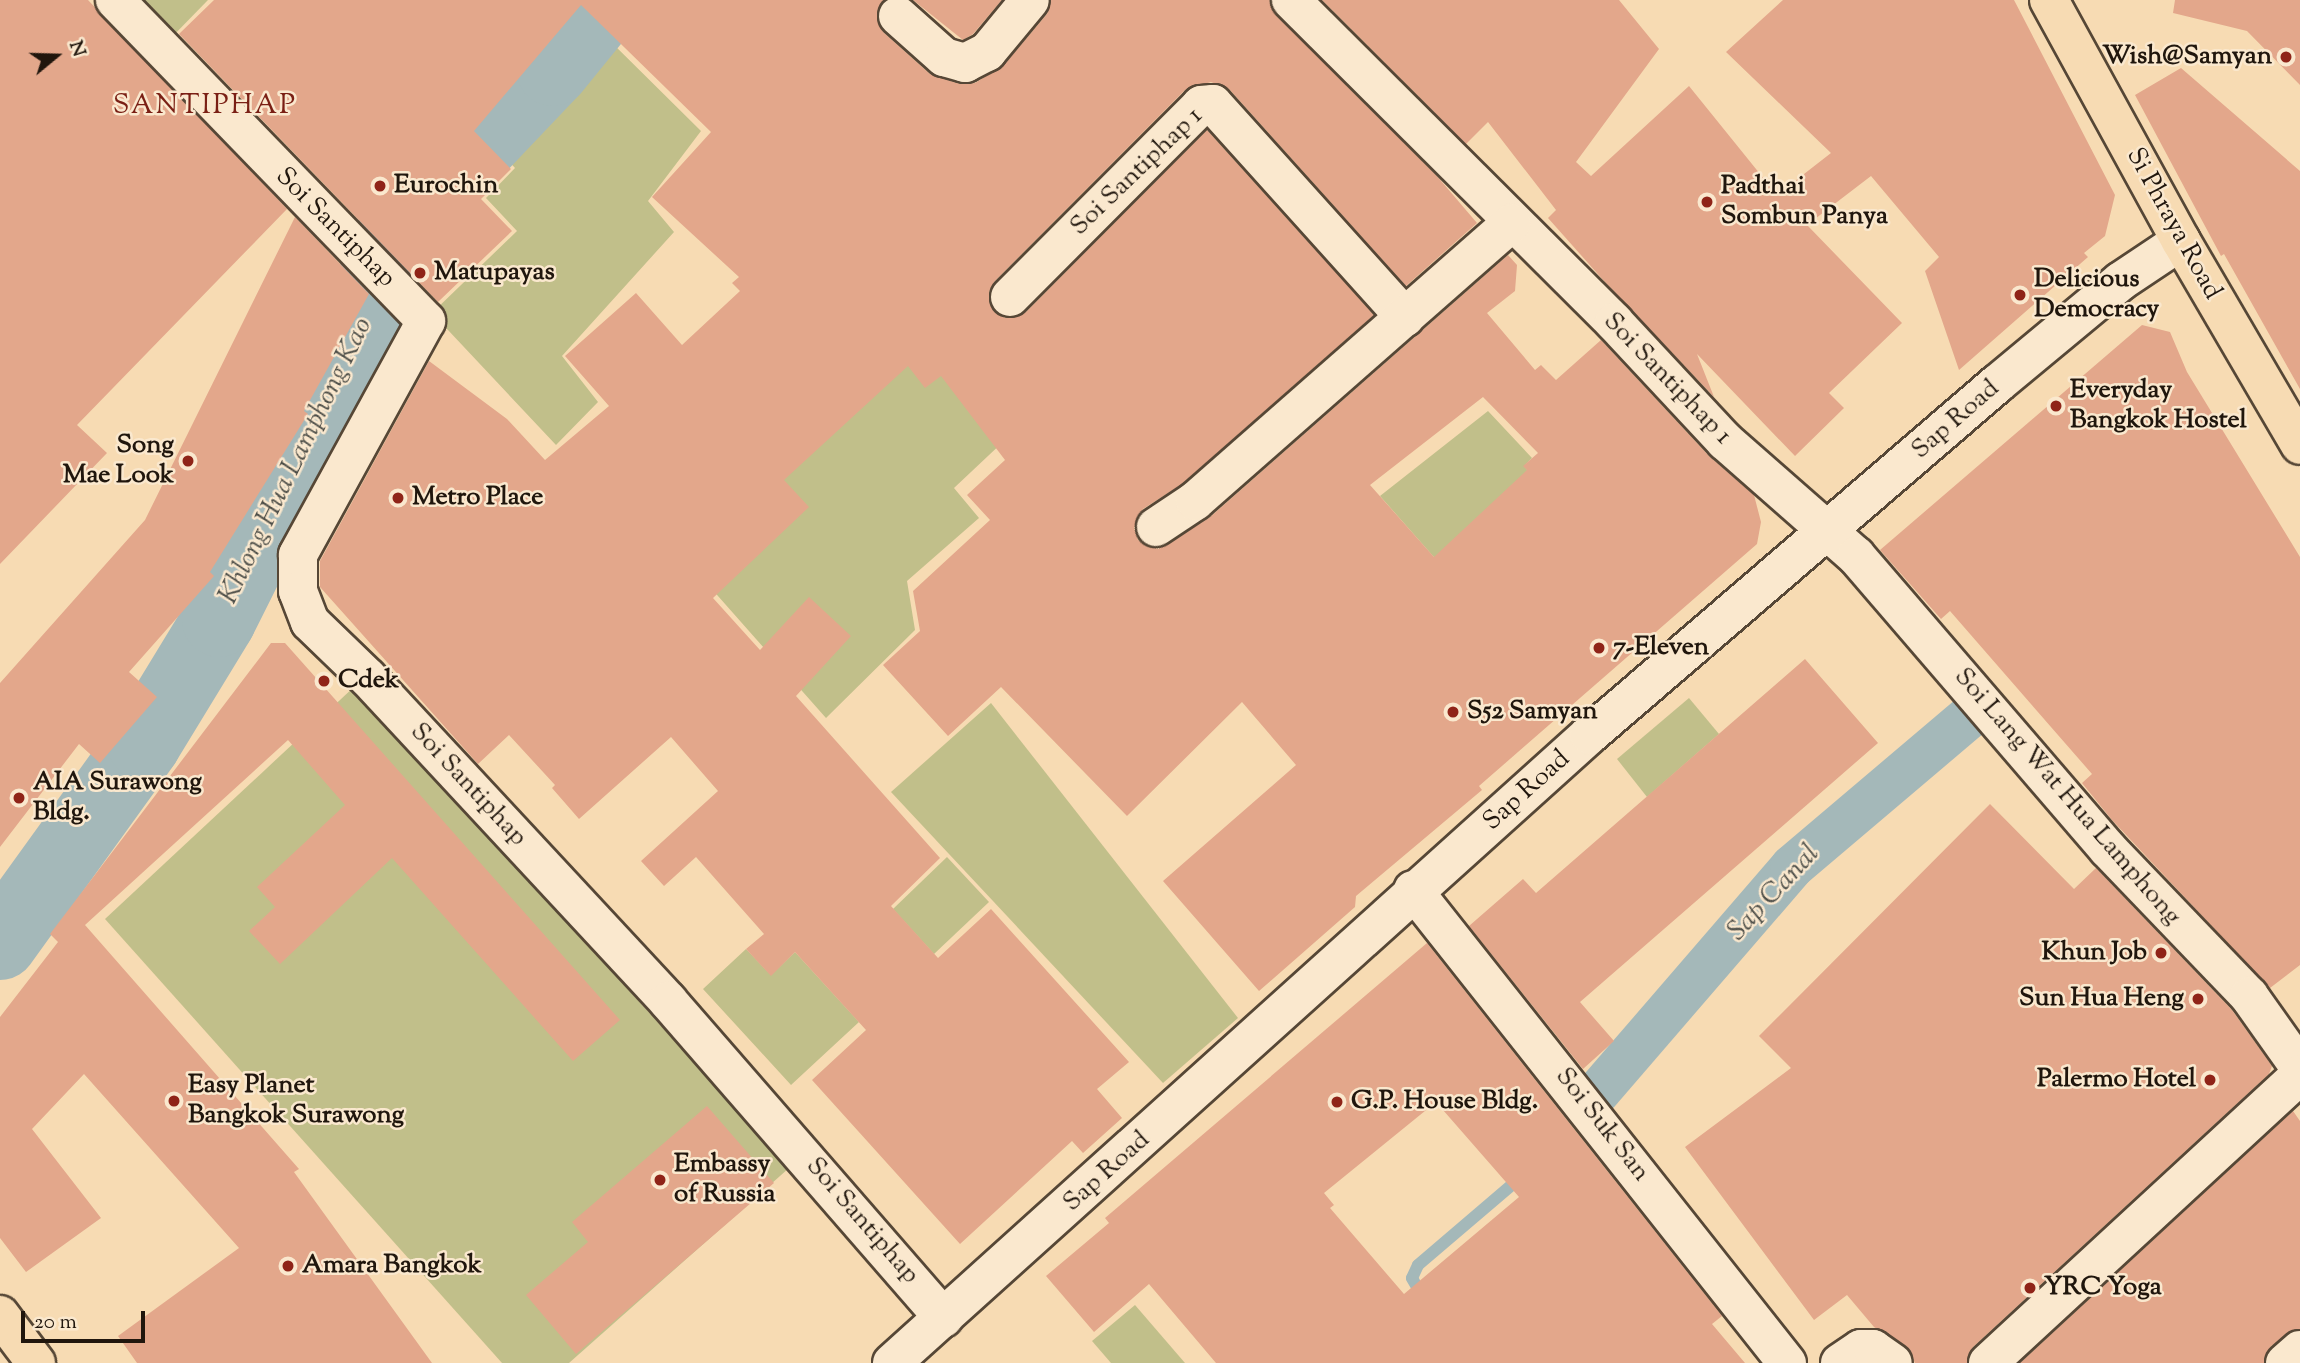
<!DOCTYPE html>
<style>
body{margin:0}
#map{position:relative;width:2300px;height:1363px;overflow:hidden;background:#f7dbb3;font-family:"Sorts Mill Goudy",serif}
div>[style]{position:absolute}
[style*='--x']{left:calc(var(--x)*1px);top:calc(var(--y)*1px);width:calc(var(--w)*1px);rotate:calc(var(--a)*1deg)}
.green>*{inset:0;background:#c1bf8a}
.stream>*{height:12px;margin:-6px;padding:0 6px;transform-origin:6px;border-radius:6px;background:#a4b8b9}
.canal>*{height:44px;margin:-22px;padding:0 22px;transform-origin:22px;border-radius:22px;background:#a4b8b9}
.river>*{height:74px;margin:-37px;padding:0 37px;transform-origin:37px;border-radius:37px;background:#a4b8b9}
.building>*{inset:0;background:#e3a78b}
.roads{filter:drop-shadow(2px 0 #564736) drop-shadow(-2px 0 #564736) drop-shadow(0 2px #564736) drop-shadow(0 -2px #564736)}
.minor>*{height:38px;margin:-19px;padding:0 19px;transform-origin:19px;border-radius:19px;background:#fae8ce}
.major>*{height:38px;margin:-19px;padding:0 19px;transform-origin:19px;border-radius:19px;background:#f7dbb3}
.dots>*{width:19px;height:19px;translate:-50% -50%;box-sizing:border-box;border:4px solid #fae8ce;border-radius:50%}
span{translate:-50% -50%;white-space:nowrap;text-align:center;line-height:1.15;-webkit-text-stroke:5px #fae8ce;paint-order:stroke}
.poi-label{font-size:26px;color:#20160d;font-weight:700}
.right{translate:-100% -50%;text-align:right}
.left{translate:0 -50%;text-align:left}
.street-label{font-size:26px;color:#20160d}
.neighbourhood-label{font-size:28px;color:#7a1f14;letter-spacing:2px}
.water-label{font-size:28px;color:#4e4f49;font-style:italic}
.north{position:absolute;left:21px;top:21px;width:70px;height:70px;-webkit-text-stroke:5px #fae8ce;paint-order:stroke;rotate:71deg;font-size:19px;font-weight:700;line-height:28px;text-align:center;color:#20160d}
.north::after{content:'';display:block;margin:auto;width:24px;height:32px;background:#20160d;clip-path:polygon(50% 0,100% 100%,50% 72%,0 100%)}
.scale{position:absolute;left:21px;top:1311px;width:124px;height:32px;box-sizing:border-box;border:4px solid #20160d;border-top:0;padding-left:9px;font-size:21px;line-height:24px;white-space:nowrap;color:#20160d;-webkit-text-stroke:5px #fae8ce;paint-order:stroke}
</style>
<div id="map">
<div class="green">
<i style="clip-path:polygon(132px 0,208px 0,168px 41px)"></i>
<i style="clip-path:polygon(603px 34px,701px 131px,648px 201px,674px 232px,562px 356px,598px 402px,556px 445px,432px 313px,517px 231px,486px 198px,515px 168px,499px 150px)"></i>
<i style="clip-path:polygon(854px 280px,1039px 408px,954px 488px,979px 518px,907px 581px,915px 630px,826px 718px,664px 535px)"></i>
<i style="clip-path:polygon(1488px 411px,1532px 458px,1524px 466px,1562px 510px,1463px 590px,1380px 496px)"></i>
<i style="clip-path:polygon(355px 686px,789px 1168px,569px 1363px,502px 1363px,105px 919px)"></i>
<i style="clip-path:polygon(1689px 698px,1719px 734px,1647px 797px,1617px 759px)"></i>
<i style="clip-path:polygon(991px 703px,1238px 1018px,1163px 1083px,891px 792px)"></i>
<i style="clip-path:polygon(947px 857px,989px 902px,934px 954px,893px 909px)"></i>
<i style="clip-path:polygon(746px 949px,771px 975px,795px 952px,859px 1022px,791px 1085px,703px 989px)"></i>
<i style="clip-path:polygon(1135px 1305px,1185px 1363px,1111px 1363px,1092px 1341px)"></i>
</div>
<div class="stream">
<i style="--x:1424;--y:1299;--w:24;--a:-120"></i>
<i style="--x:1412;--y:1278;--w:14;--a:-65"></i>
<i style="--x:1418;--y:1265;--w:135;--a:-40.5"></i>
</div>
<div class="canal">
<i style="--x:1598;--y:1092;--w:297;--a:-49.2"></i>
<i style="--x:1792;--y:867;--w:235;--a:-40.3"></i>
</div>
<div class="river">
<i style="--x:0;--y:943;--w:246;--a:-54.2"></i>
<i style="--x:144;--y:743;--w:144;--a:-58.6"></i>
<i style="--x:219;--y:620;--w:332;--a:-63.4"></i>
<i style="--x:368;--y:323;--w:73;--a:-80.5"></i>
<i style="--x:380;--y:251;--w:251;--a:-46.5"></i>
<i style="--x:553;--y:69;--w:89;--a:-50.9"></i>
</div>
<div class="building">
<i style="clip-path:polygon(0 0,88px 0,287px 209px,77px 425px,107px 453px,0 564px)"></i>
<i style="clip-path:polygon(evenodd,214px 0,884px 0,877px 12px,883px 32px,930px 74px,960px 84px,975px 83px,1003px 66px,1047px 14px,1051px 0,1270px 0,1276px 15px,1436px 175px,1477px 223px,1406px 286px,1229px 89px,1211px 82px,1185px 90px,994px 282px,989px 292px,994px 312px,1005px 318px,1026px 312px,1207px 130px,1374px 315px,1182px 484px,1143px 509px,1134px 528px,1138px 540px,1158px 549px,1209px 518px,1508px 255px,1517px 265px,1515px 291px,1487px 313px,1535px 370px,1541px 365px,1556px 380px,1601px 340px,1709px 456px,1754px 495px,1761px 522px,1757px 544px,1479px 786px,1482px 790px,1356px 896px,1355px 907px,1259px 991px,1163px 881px,1296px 765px,1242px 702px,1127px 816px,1001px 687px,948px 736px,883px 665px,920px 631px,913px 591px,990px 520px,967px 495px,1005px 460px,941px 376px,925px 388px,908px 366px,784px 480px,809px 507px,713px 598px,760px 650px,809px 597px,851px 636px,796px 696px,940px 858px,891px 906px,938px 958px,991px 909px,1129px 1062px,1097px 1089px,1122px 1118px,1083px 1153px,1072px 1141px,960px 1244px,812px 1080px,866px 1030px,795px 952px,771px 976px,746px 949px,764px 934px,696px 857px,664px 886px,641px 861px,718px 791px,671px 737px,579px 819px,552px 788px,555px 785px,509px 735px,478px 764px,320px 587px,320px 561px,429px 361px,507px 419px,545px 460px,609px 406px,565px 356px,636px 293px,682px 345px,740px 291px,732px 283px,739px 277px,652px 197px,711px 132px,581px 5px,474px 131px,511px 169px,481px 199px,512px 231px,438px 302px,179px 34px,214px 0,1483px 397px,1538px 453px,1523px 466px,1527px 470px,1434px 557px,1370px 485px,1483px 397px)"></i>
<i style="clip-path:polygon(913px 0,1002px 0,973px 34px,963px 40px)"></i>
<i style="clip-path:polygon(1322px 0,1619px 0,1659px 49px,1576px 162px,1591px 176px,1689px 86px,1777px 195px,1831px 153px,1726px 52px,1783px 0,2014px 0,2115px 195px,2105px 236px,2084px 253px,2088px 257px,1959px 370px,1925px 271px,1939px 257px,1871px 176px,1807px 225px,1902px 323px,1829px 393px,1844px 408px,1795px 456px,1697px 354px,1714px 397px,1604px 281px,1548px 218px,1556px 210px,1488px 122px,1466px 144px)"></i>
<i style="clip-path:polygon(2175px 0,2300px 0,2300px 85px,2247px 31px,2173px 13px)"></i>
<i style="clip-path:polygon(2181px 68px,2300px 171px,2300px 389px,2224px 254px,2221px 256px,2135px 95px)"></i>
<i style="clip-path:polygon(295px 217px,369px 294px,304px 411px,308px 414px,210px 572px,214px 576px,129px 672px,157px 697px,100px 763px,79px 744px,0 847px,0 683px,145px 520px)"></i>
<i style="clip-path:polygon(2142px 325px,2170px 332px,2187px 372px,2300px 557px,2300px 965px,2270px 988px,2112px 820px,2082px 783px,2092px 774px,1950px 611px,1941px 619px,1880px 550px)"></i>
<i style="clip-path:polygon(271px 643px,285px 643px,620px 1020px,573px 1061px,392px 858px,280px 964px,249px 931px,275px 907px,257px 887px,345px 805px,288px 740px,85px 925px,299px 1169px,294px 1172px,432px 1363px,137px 1363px,118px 1336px,239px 1248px,84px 1074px,32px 1129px,101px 1218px,26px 1272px,0 1238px,0 1017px,58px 942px,50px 934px)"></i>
<i style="clip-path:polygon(1805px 659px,1878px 743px,1580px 1002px,1614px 1041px,1583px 1069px,1469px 926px,1523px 879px,1536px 893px)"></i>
<i style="clip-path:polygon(1990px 804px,2074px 889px,2096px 868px,2232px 1010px,2272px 1066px,2269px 1074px,1973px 1347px,1967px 1363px,1915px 1363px,1906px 1346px,1874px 1327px,1847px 1295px,1814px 1320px,1685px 1147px,1791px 1068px,1759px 1036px)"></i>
<i style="clip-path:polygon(evenodd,1427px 943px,1722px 1316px,1712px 1324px,1745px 1363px,1216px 1363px,1149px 1284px,1094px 1332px,1046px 1276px,1109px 1223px,1105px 1218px,1427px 943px,1436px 1102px,1519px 1197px,1404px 1294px,1330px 1208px,1334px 1205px,1324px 1193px,1436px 1102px)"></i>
<i style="clip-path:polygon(707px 1106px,774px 1183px,576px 1354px,526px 1295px,588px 1242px,572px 1222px)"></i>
<i style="clip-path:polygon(2293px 1111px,2300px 1121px,2300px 1329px,2271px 1346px,2264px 1363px,2020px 1363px)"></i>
</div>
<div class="roads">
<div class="minor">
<i style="--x:115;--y:0;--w:447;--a:45.9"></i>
<i style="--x:426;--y:321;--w:267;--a:118.7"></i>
<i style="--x:298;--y:555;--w:36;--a:90"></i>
<i style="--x:298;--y:591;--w:33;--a:69"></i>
<i style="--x:310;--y:622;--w:81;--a:44"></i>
<i style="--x:368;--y:678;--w:441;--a:47.1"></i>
<i style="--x:668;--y:1001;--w:420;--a:49"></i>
<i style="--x:1291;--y:0;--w:456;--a:44.9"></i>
<i style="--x:1614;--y:322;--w:163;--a:47"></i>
<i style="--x:1725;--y:441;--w:174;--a:41.3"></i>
<i style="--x:1856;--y:556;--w:386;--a:49.3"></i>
<i style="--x:2108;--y:849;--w:204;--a:46.2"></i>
<i style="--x:2249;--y:996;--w:88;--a:54.7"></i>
<i style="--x:898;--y:16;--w:62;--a:41.7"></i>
<i style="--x:944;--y:57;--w:22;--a:16"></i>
<i style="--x:965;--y:63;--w:25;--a:-27"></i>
<i style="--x:987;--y:52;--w:67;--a:-50.4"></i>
<i style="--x:1010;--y:297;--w:271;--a:-45.1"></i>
<i style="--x:1201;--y:105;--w:12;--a:-5"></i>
<i style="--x:1213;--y:104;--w:287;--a:48"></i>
<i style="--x:1156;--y:527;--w:47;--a:-33.7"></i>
<i style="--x:1195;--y:501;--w:421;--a:-41.3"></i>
<i style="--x:1413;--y:890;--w:603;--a:51.67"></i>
<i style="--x:892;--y:1363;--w:938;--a:-42.02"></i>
<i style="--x:1589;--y:735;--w:538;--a:-40.71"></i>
<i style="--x:1997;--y:384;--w:161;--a:-39.7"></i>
<i style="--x:2121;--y:281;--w:72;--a:-33.7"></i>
<i style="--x:1840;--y:1363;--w:25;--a:-34"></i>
<i style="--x:1861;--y:1349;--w:12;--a:0"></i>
<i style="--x:1873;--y:1349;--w:24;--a:35"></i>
<i style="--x:1988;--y:1363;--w:425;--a:-42.7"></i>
<i style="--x:2285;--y:1363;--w:20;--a:-41"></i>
</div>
<div class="major">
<i style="--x:2049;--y:0;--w:275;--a:61.3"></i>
<i style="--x:2181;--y:241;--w:236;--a:59.7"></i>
<i style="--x:0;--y:1315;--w:60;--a:53.1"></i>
</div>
</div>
<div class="dots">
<i style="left:2286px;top:57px;background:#8f2418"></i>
<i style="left:380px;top:186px;background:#8f2418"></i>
<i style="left:1707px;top:202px;background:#8f2418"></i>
<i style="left:420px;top:273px;background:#8f2418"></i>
<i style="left:2020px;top:295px;background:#8f2418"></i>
<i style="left:2056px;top:406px;background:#8f2418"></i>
<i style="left:188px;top:461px;background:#8f2418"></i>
<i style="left:398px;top:498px;background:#8f2418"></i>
<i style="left:1599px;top:648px;background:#8f2418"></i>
<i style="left:324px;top:681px;background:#8f2418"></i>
<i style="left:1453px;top:712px;background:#8f2418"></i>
<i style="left:19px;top:798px;background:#8f2418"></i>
<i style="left:2161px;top:953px;background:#8f2418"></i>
<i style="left:2198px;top:999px;background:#8f2418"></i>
<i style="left:2210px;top:1080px;background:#8f2418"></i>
<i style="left:174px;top:1101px;background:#8f2418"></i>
<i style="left:1337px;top:1102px;background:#8f2418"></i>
<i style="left:660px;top:1180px;background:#8f2418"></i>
<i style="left:288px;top:1266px;background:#8f2418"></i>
<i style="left:2030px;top:1288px;background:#8f2418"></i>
</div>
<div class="poi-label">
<span class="right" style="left:2272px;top:57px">Wish@Samyan</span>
<span class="left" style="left:394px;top:186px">Eurochin</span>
<span class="left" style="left:1721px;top:202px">Padthai<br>Sombun Panya</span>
<span class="left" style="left:434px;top:273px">Matupayas</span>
<span class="left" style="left:2034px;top:295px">Delicious<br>Democracy</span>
<span class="left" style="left:2070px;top:406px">Everyday<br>Bangkok Hostel</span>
<span class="right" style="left:174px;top:461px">Song<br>Mae Look</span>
<span class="left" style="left:412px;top:498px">Metro Place</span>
<span class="left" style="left:1613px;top:648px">7-Eleven</span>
<span class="left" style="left:338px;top:681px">Cdek</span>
<span class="left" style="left:1467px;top:712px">S52 Samyan</span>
<span class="left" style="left:33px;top:798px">AIA Surawong<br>Bldg.</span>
<span class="right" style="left:2147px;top:953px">Khun Job</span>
<span class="right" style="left:2184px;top:999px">Sun Hua Heng</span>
<span class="right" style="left:2196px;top:1080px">Palermo Hotel</span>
<span class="left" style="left:188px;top:1101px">Easy Planet<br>Bangkok Surawong</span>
<span class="left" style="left:1351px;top:1102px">G.P. House Bldg.</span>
<span class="left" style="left:674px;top:1180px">Embassy<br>of Russia</span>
<span class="left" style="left:302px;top:1266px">Amara Bangkok</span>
<span class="left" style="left:2044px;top:1288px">YRC Yoga</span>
</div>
<div class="street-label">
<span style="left:1137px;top:172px;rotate:-44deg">Soi Santiphap 1</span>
<span style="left:2173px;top:224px;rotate:61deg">Si Phraya Road</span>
<span style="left:335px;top:228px;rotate:45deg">Soi Santiphap</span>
<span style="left:1667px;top:379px;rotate:46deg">Soi Santiphap 1</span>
<span style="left:1956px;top:420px;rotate:-41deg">Sap Road</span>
<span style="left:468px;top:785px;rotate:47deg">Soi Santiphap</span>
<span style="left:1527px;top:791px;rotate:-42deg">Sap Road</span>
<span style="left:2067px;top:797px;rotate:49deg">Soi Lang Wat Hua Lamphong</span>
<span style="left:1602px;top:1125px;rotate:52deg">Soi Suk San</span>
<span style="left:1107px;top:1172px;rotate:-42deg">Sap Road</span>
<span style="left:862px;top:1221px;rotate:49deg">Soi Santiphap</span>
</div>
<div class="neighbourhood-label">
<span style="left:205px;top:106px">SANTIPHAP</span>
</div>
<div class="water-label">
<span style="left:296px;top:461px;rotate:-64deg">Khlong Hua Lamphong Kao</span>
<span style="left:1774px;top:893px;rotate:-47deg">Sap Canal</span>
</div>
<div class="north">N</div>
<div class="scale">20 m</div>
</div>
